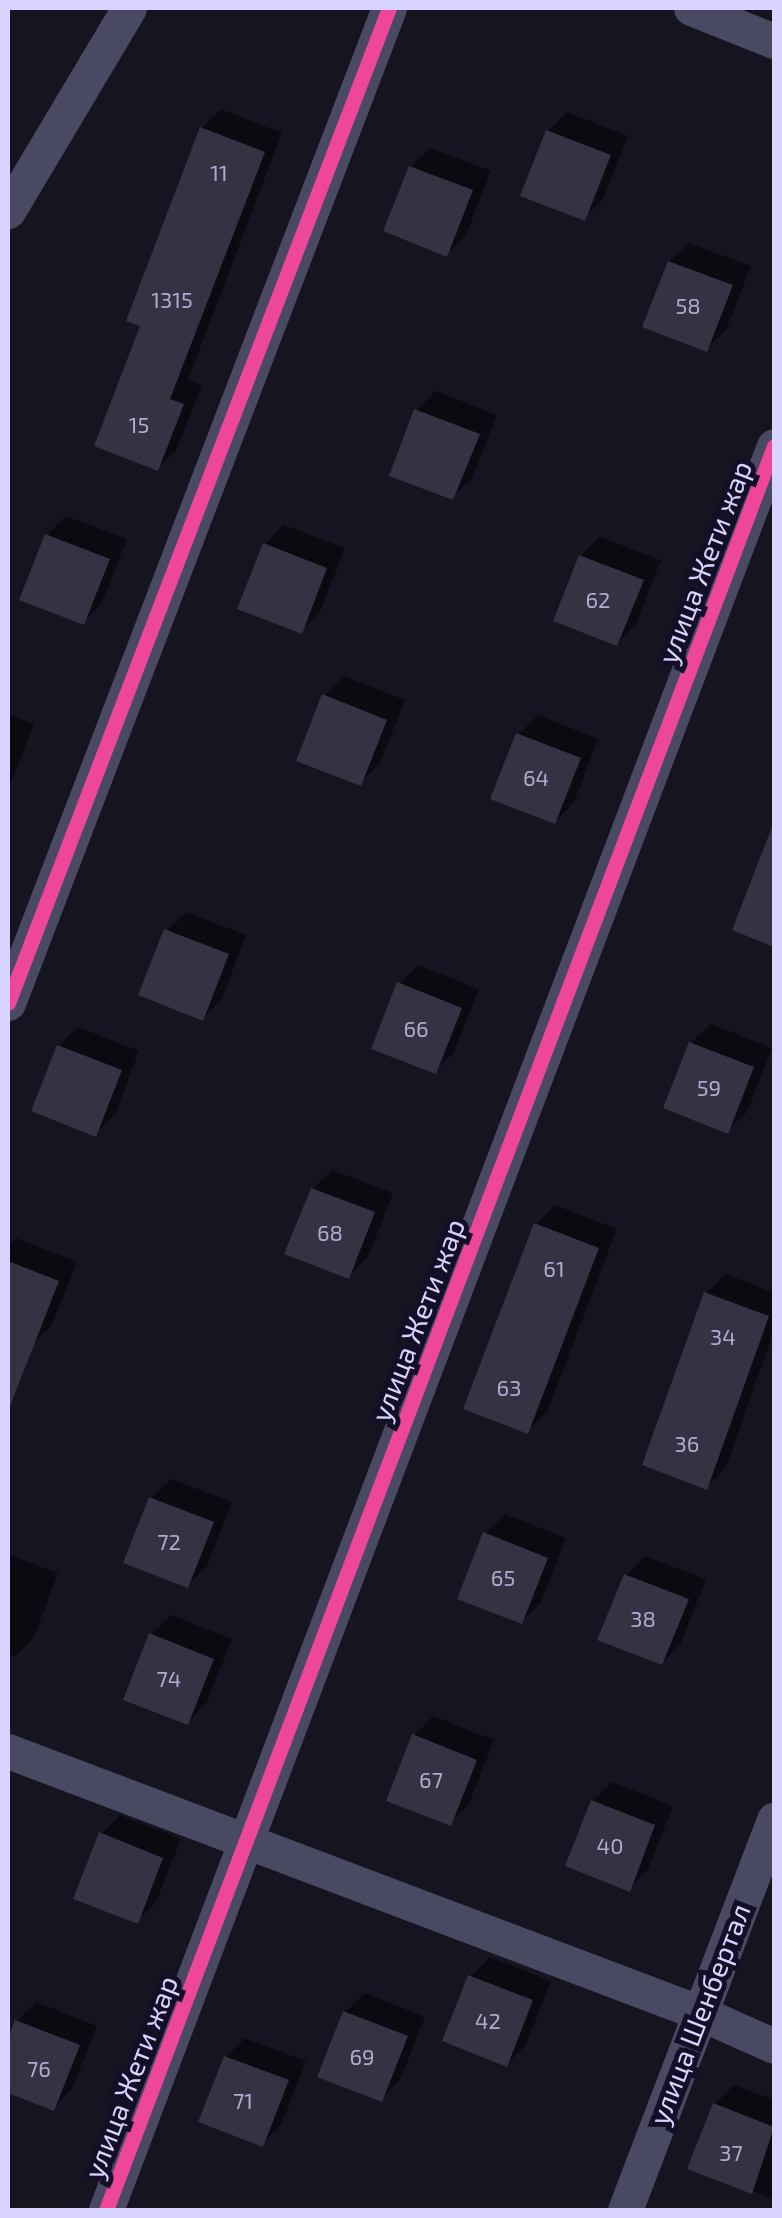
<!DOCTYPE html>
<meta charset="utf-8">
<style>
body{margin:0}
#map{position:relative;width:782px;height:2218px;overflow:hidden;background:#161421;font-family:"Exo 2",sans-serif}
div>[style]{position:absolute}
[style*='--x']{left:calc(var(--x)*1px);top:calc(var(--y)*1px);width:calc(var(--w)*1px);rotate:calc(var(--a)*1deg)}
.shadow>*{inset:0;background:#0007}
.building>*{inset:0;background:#343243}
.street>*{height:35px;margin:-17.5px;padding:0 17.5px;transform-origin:17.5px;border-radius:17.5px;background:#4a4962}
.cycleway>*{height:15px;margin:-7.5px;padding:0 7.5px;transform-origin:7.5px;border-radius:7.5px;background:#ed469a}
span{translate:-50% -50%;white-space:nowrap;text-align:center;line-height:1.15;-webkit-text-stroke:10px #130f26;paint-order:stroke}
.number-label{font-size:22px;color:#b0acd0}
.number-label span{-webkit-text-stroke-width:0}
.street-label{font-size:28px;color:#d9d4ff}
.frame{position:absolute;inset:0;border:10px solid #d9d4ff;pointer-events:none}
</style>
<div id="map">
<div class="shadow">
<i style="clip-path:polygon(221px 109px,282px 133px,188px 380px,202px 385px,177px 449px,158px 468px,143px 324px,202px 128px)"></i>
<i style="clip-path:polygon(567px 112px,628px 136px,603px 199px,584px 218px,548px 131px)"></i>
<i style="clip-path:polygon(430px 148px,491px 171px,466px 235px,447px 254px,411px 167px)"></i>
<i style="clip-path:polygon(689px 243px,751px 266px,726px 330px,706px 349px,670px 262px)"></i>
<i style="clip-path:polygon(436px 391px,497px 415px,472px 478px,453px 497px,417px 410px)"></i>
<i style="clip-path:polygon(66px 516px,127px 539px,102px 603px,83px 622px,47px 535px)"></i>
<i style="clip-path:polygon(284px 525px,345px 548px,320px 612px,301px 631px,265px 544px)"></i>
<i style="clip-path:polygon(600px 537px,661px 560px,636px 624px,617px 643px,581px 556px)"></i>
<i style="clip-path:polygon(344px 676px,405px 700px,380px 763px,360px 783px,324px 696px)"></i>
<i style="clip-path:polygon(8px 714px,34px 724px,8px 790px)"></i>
<i style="clip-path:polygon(538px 715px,598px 739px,574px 802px,555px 822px,518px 735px)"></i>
<i style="clip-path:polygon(186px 912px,246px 935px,222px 999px,203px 1018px,166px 931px)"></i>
<i style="clip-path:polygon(418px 965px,479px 989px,454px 1052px,435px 1071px,399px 984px)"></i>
<i style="clip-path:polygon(711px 1024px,772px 1048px,747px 1112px,727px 1131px,691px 1043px)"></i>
<i style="clip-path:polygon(78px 1027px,139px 1051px,115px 1115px,95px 1134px,59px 1046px)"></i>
<i style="clip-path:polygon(332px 1170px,393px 1193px,368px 1257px,349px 1276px,313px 1189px)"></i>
<i style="clip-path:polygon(555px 1205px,617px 1229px,547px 1412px,527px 1431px,536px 1224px)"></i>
<i style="clip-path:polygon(16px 1238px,77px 1262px,52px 1325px,32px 1344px,8px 1335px,8px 1246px)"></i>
<i style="clip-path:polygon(726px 1274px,774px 1293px,774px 1330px,726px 1468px,706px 1487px,706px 1293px)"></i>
<i style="clip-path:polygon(171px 1479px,232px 1502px,207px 1566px,188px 1585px,151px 1498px)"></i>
<i style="clip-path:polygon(505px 1514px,566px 1538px,541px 1602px,522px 1621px,486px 1534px)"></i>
<i style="clip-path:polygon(8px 1554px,58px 1573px,34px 1637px,15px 1657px,8px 1654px)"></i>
<i style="clip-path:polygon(645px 1556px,706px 1579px,681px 1643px,662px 1663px,626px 1576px)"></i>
<i style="clip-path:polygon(171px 1615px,232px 1639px,207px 1702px,188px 1722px,151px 1635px)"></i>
<i style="clip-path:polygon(433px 1716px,494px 1740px,469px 1804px,450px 1823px,414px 1736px)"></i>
<i style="clip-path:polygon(612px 1782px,673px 1806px,648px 1869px,629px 1889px,593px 1801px)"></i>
<i style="clip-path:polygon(120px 1815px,181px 1839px,156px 1902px,137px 1921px,101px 1834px)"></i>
<i style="clip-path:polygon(490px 1957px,551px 1981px,526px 2045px,507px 2064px,471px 1976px)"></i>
<i style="clip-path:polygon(365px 1993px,425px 2017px,400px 2080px,381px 2099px,345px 2012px)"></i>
<i style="clip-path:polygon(36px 2002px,97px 2026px,72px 2089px,53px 2108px,8px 2091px,8px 2045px,17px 2021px)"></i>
<i style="clip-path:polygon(245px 2038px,306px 2061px,281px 2125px,262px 2144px,226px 2057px)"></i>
<i style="clip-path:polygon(734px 2085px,774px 2100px,774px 2199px,690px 2168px,715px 2104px)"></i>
</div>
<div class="building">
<i style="clip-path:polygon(200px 127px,265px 152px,170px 399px,184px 404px,158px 471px,94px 446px,140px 326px,126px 321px)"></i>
<i style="clip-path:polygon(546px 130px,611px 155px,585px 221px,520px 196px)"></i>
<i style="clip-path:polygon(409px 166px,473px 190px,447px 257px,383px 231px)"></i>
<i style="clip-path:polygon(668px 261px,733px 285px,707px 352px,642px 327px)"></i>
<i style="clip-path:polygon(414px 409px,480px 434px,453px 500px,389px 476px)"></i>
<i style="clip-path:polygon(45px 534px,110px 559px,84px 625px,19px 600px)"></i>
<i style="clip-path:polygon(263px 543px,327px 568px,302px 634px,237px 609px)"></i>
<i style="clip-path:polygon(579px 555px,644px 580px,617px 646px,553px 621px)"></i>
<i style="clip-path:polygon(322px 694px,387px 720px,361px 786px,296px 761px)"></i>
<i style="clip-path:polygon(516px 733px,581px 758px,555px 824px,490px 799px)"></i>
<i style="clip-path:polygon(772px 827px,774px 828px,774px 947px,732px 930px)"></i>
<i style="clip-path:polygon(164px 929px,229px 954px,203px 1021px,138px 995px)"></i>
<i style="clip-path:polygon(397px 982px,462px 1008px,436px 1074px,371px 1049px)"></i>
<i style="clip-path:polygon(689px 1042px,754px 1067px,728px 1134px,663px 1108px)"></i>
<i style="clip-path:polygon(57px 1045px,122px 1070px,96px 1137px,31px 1111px)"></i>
<i style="clip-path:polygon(311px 1188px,375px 1212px,349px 1279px,284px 1254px)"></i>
<i style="clip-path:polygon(534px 1223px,599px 1248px,528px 1434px,463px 1409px)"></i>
<i style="clip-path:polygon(8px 1261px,59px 1281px,10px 1406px,8px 1406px)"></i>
<i style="clip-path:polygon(704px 1292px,769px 1316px,707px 1490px,642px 1465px)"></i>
<i style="clip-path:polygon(149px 1497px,214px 1522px,188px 1588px,123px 1563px)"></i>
<i style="clip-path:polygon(483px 1532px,548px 1558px,522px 1624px,457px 1599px)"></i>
<i style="clip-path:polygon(624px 1574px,689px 1599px,662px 1665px,597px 1640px)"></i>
<i style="clip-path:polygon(149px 1633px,214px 1659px,188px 1725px,123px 1700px)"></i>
<i style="clip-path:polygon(412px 1734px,477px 1760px,451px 1826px,386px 1801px)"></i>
<i style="clip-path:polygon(591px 1800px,655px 1825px,630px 1892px,565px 1866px)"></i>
<i style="clip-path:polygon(99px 1832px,163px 1858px,138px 1924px,73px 1899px)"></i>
<i style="clip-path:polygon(468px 1975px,533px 2000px,507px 2067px,442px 2041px)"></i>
<i style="clip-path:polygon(343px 2011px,408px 2036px,382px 2102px,317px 2077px)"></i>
<i style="clip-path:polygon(15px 2020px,80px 2045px,54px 2111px,8px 2093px,8px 2038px)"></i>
<i style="clip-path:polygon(224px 2056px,289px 2080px,263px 2147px,198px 2122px)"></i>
<i style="clip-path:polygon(713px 2103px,774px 2127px,752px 2194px,687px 2169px)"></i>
</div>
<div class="street">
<i style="--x:691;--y:8;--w:89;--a:21.7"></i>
<i style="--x:8;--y:211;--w:236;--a:-59.2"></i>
<i style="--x:8;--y:1003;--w:1065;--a:-69.05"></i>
<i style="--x:8;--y:1751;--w:738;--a:20.72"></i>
<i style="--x:698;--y:2012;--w:83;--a:24.1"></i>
<i style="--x:106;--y:2210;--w:1886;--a:-69.26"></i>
<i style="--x:625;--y:2210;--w:418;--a:-69.1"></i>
</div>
<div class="cycleway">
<i style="--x:8;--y:1003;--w:1065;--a:-69.05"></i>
<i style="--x:106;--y:2210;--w:1886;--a:-69.26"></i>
</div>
<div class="number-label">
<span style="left:219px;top:173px">11</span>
<span style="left:172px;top:300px">1315</span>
<span style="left:688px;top:306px">58</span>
<span style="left:139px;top:425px">15</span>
<span style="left:598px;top:600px">62</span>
<span style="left:536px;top:778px">64</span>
<span style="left:416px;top:1029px">66</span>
<span style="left:709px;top:1088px">59</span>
<span style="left:330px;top:1233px">68</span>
<span style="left:554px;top:1269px">61</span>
<span style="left:723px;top:1337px">34</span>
<span style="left:509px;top:1388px">63</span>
<span style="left:687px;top:1444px">36</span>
<span style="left:169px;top:1542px">72</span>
<span style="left:503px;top:1578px">65</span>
<span style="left:643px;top:1619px">38</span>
<span style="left:169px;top:1679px">74</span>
<span style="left:431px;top:1780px">67</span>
<span style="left:610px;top:1846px">40</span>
<span style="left:488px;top:2021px">42</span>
<span style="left:362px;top:2057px">69</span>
<span style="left:39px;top:2069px">76</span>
<span style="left:243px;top:2101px">71</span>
<span style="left:731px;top:2153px">37</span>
</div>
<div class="street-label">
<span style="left:704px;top:562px;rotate:-69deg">улица Жети жар</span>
<span style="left:417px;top:1320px;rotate:-69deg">улица Жети жар</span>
<span style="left:699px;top:2014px;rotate:-69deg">улица Шенбертал</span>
<span style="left:130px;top:2077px;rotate:-69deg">улица Жети жар</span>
</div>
<div class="frame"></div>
</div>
